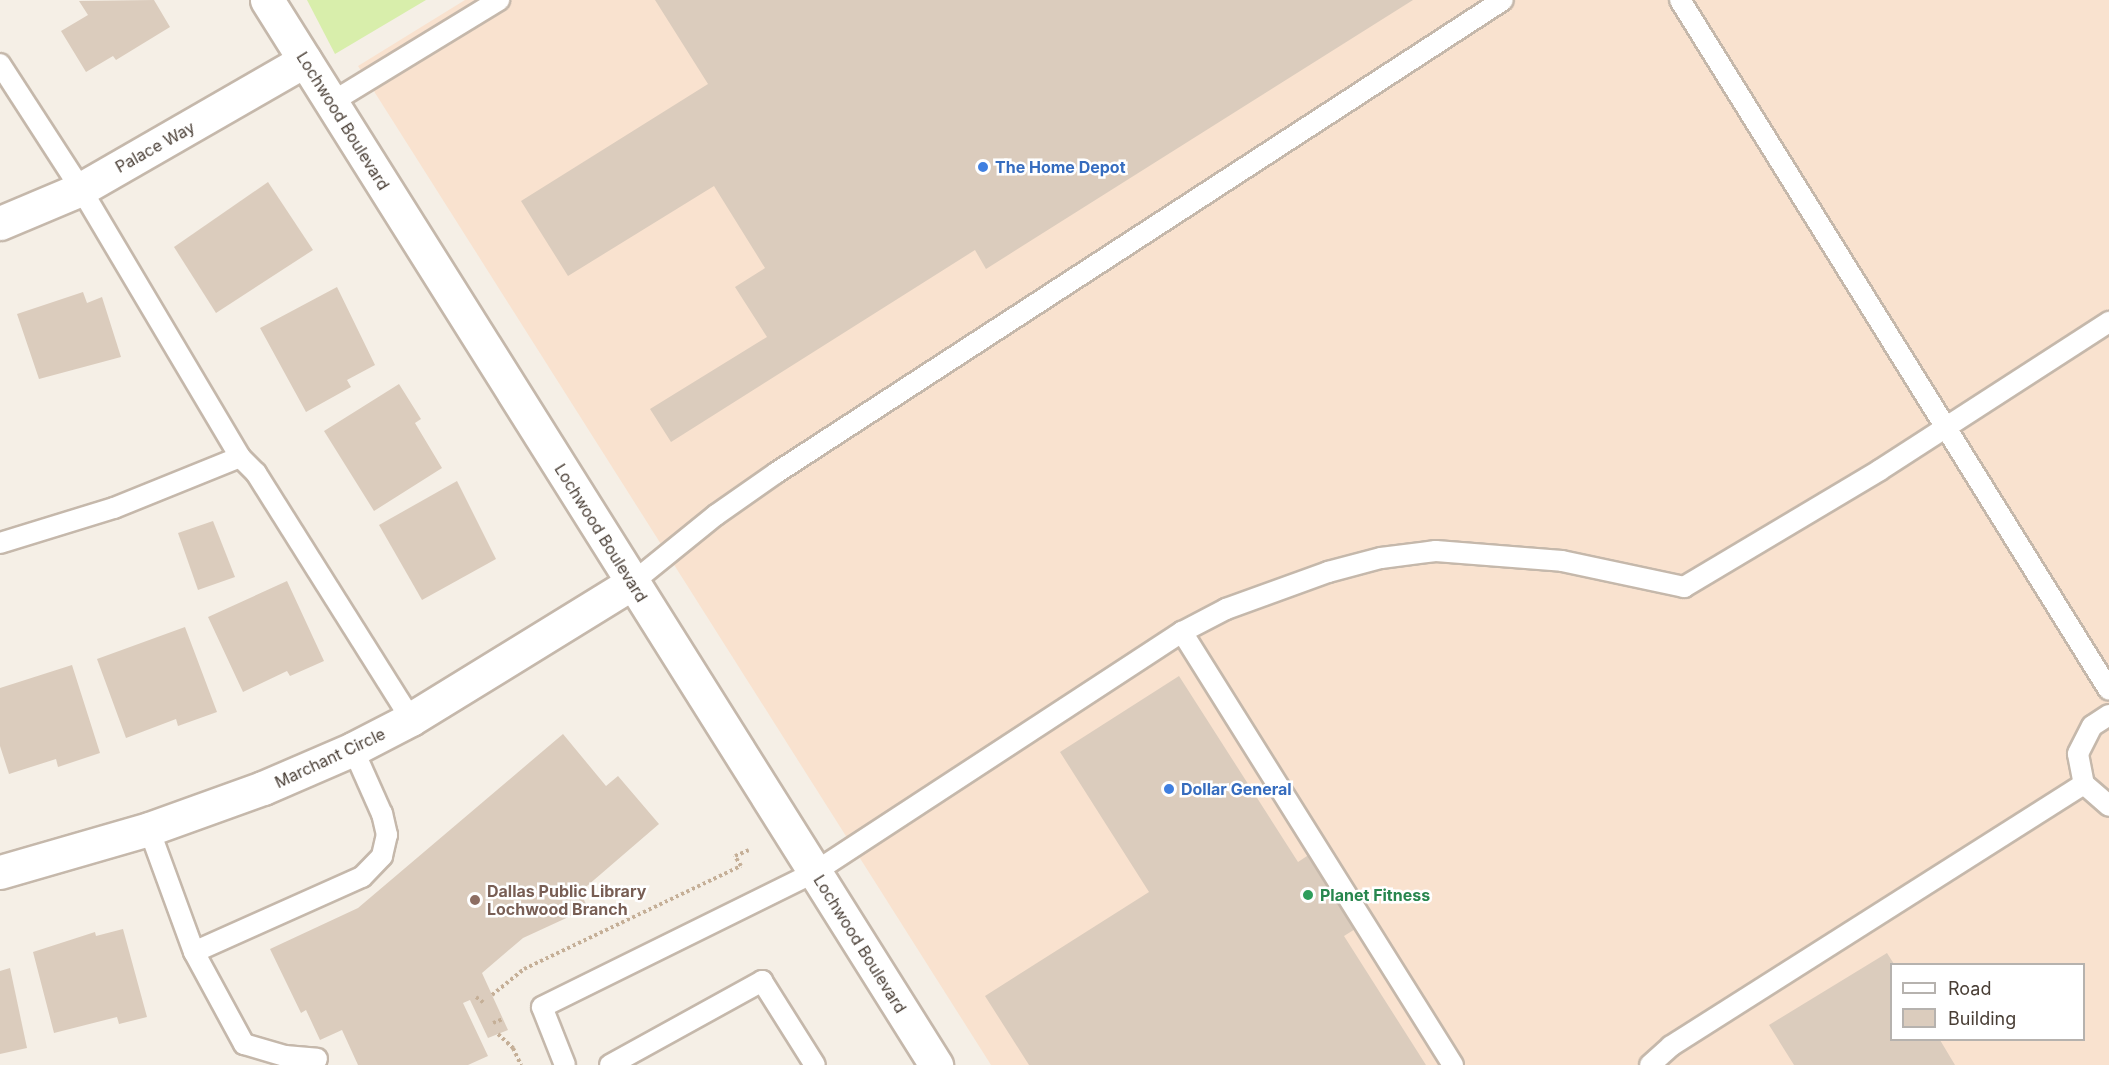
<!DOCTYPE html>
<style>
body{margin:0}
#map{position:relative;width:2109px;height:1065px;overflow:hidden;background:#f5efe6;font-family:Inter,sans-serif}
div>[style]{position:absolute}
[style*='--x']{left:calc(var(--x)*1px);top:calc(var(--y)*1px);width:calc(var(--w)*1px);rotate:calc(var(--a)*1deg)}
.commercial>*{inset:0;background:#f9e2cf}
.green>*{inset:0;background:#d8eeab}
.building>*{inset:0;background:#dbccbd}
.path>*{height:4px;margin-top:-2px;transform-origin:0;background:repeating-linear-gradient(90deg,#c5af97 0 3px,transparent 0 6px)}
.roads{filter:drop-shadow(2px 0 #c5b8ab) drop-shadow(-2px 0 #c5b8ab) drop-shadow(0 2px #c5b8ab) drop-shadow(0 -2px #c5b8ab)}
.service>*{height:20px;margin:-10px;padding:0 10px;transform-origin:10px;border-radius:10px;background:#fff}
.minor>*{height:33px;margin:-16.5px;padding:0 16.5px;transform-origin:16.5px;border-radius:16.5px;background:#fff}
.tertiary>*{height:33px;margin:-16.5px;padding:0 16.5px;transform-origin:16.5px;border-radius:16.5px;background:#fff}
.dots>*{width:16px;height:16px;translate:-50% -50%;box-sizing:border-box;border:3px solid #fff;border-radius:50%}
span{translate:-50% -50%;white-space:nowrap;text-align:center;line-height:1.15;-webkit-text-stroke:5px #fff;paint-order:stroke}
.street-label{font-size:16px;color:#493e35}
.shop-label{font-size:16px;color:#366cbe;font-weight:700}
.left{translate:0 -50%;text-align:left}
.education-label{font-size:16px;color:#785e54;font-weight:700}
.leisure-label{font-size:16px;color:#27864d;font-weight:700}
.legend{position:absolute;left:1890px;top:963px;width:195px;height:78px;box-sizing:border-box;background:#fff;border:2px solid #b6b2ae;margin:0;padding:8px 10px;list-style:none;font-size:18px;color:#493e35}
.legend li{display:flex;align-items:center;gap:12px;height:30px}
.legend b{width:30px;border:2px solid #b6b2ae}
</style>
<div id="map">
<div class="commercial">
<i style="clip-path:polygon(evenodd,465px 0,2109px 0,2109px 1065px,991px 1065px,358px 66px,465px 0,1892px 964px,2084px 964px,2084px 1040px,1892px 1040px,1892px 964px)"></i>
</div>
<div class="green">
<i style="clip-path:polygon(307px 0,426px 0,335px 54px)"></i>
</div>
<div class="building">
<i style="clip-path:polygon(154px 0,170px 27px,116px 60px,113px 56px,86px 72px,61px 31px,88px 15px,79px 1px)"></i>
<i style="clip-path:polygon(655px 0,1413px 0,986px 269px,975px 250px,671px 442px,650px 409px,767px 337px,735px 287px,765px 268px,714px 186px,568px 276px,521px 201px,708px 84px)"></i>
<i style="clip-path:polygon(268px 182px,313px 250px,216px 313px,174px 247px)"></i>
<i style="clip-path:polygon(337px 287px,375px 365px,347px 380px,351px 387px,306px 412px,260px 328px)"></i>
<i style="clip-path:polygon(83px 292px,87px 303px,102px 297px,121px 357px,39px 379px,17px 314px)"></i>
<i style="clip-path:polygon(399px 384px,421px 419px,415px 423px,442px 468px,374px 511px,324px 431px)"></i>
<i style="clip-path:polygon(457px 481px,496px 559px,422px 600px,379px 525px)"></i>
<i style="clip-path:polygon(213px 521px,235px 577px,198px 590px,178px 533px)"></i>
<i style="clip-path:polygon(287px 581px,324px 661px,290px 676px,287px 671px,243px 692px,208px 617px)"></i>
<i style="clip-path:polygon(185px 627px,217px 712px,178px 726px,176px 719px,126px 738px,97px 659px)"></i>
<i style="clip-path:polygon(72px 665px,100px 753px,58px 767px,56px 759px,9px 774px,0 746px,0 688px)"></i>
<i style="clip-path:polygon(1179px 676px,1298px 862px,1313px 852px,1360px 926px,1344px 936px,1426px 1065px,1029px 1065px,985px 996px,1149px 892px,1060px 752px)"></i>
<i style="clip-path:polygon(563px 734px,606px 786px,618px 776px,659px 824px,580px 892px,588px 908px,523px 938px,482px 973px,508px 1030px,488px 1038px,470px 1000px,463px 1003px,488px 1056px,468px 1065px,358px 1065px,342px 1030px,320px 1040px,306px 1010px,301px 1013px,270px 949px,358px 908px)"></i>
<i style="clip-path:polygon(123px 929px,147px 1017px,119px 1024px,117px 1017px,54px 1033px,33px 952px,95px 932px,96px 936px)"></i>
<i style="clip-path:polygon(1887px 953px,1894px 964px,1892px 1040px,1940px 1040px,1955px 1065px,1794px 1065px,1769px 1025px)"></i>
<i style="clip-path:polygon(10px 968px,27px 1048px,0 1054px,0 971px)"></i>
</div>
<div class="path">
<i style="--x:492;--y:995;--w:41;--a:-39.1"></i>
<i style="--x:524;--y:969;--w:240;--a:-25.4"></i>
<i style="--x:741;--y:866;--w:12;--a:-121"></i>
<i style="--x:735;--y:856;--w:15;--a:-23"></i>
<i style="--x:476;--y:997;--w:9;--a:36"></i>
<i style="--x:493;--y:1023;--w:11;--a:-22"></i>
<i style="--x:498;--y:1034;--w:21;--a:43"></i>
<i style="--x:513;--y:1048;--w:19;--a:65"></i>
</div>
<div class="roads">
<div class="service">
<i style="--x:1680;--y:0;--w:812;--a:58.13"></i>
<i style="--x:0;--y:64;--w:149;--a:57.1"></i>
<i style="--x:81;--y:189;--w:312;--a:59.3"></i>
<i style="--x:332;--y:102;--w:196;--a:-31.4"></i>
<i style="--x:0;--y:543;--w:119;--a:-17.1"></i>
<i style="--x:114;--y:508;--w:136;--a:-22"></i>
<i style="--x:240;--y:457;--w:23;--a:45"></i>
<i style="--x:256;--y:473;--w:291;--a:57.8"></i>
<i style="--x:632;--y:583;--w:108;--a:-39"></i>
<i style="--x:716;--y:515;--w:73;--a:-35"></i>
<i style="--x:776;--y:473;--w:867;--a:-33.05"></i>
<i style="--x:2109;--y:715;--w:20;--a:147"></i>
<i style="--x:2092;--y:726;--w:31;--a:117"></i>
<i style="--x:2078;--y:754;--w:31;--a:79"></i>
<i style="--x:2084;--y:784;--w:33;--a:41"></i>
<i style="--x:149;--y:829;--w:131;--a:69.9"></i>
<i style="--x:194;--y:952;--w:105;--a:61.5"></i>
<i style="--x:244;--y:1044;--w:43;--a:16.3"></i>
<i style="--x:285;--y:1056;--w:32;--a:5"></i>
<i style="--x:194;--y:952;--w:184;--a:-24.1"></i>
<i style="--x:362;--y:877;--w:29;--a:-46"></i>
<i style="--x:382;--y:856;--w:22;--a:-77"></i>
<i style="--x:387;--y:835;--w:22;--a:-103"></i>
<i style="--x:382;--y:814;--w:71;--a:-114"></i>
<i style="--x:565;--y:1065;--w:62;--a:-111.6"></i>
<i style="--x:542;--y:1007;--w:305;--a:-26.3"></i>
<i style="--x:815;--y:872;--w:439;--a:-33.2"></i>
<i style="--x:610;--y:1065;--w:174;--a:-28.9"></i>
<i style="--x:762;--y:981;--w:99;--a:57.8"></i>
<i style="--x:1453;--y:1065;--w:511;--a:-122.04"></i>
<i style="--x:1182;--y:632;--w:50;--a:-27.6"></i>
<i style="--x:1226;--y:609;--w:109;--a:-19.9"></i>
<i style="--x:1328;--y:572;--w:55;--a:-14.8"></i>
<i style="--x:1381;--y:558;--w:55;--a:-7.3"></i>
<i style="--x:1436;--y:551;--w:126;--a:4.5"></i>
<i style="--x:1562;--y:561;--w:125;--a:12"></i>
<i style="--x:1684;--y:587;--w:228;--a:-30.8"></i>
<i style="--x:1880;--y:470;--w:273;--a:-32.9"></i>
<i style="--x:1650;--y:1065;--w:28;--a:-42"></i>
<i style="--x:1671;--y:1046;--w:489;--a:-32.4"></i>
</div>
<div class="minor">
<i style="--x:0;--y:223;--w:88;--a:-22.8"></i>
<i style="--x:81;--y:189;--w:258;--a:-29.9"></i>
<i style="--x:0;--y:872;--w:155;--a:-16.1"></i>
<i style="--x:149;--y:829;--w:121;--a:-19.8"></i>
<i style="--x:263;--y:788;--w:98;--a:-23.4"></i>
<i style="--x:353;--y:749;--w:65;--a:-27.3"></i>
<i style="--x:411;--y:719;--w:259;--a:-31.6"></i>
</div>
<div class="tertiary">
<i style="--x:267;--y:0;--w:1258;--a:57.86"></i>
</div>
</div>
<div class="dots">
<i style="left:983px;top:167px;background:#3f7fe0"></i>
<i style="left:1169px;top:789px;background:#3f7fe0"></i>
<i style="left:1308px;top:895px;background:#2e9e5b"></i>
<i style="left:475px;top:900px;background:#8d6e63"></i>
</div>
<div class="street-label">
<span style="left:343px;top:121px;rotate:58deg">Lochwood Boulevard</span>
<span style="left:155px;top:147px;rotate:-29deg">Palace Way</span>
<span style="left:601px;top:533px;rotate:58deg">Lochwood Boulevard</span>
<span style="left:330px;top:758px;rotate:-25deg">Marchant Circle</span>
<span style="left:860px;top:944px;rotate:58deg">Lochwood Boulevard</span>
</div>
<div class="shop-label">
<span class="left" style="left:995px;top:167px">The Home Depot</span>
<span class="left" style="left:1181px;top:789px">Dollar General</span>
</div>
<div class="education-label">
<span class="left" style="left:487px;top:900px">Dallas Public Library<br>Lochwood Branch</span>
</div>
<div class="leisure-label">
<span class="left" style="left:1320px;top:895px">Planet Fitness</span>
</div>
<ul class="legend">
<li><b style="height:8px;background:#fff"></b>Road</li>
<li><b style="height:16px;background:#dbccbd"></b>Building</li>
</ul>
</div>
